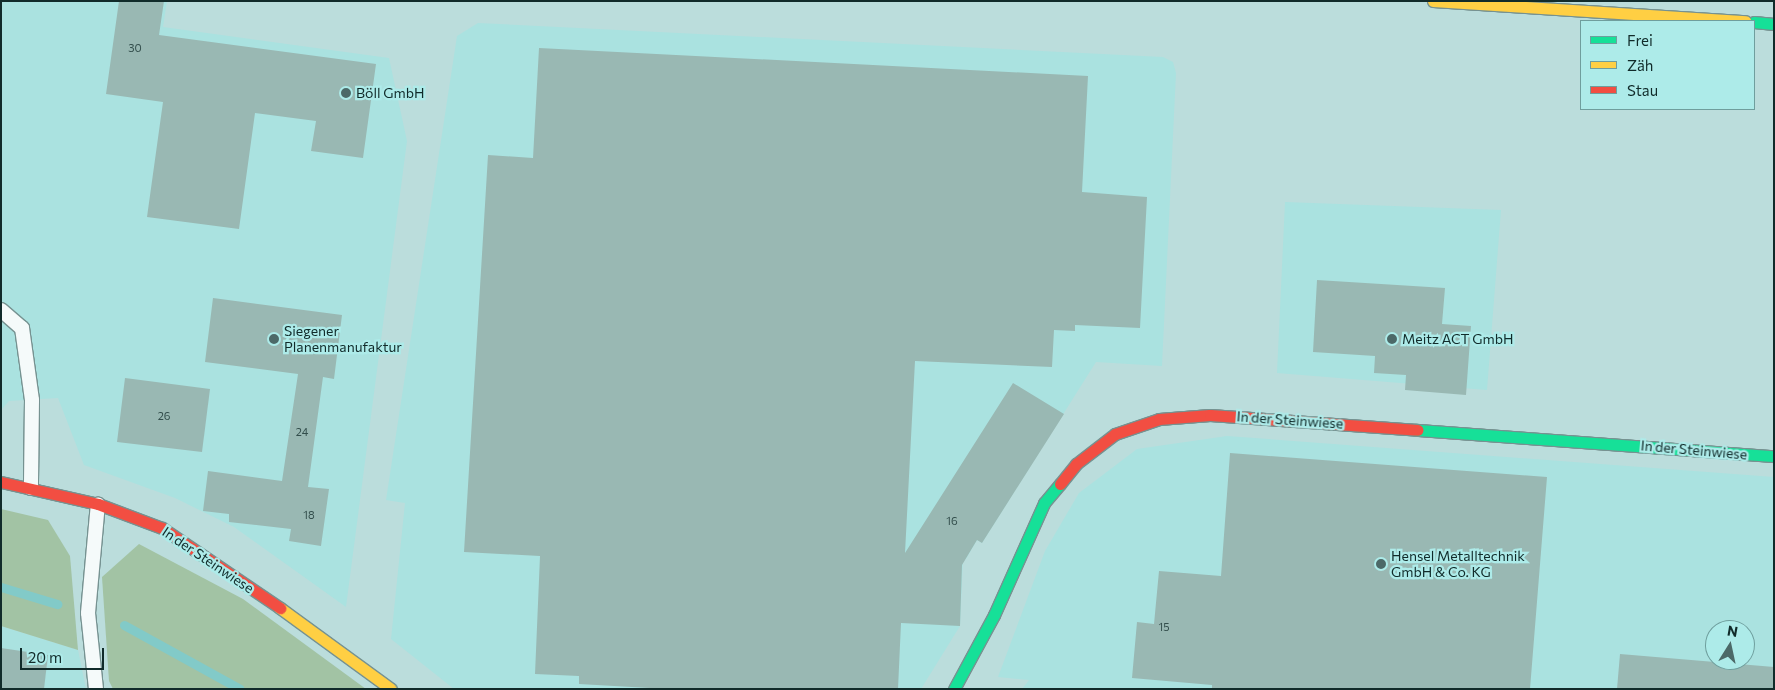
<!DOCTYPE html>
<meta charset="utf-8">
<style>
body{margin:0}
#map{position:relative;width:1775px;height:690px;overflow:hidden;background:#bbdddc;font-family:Commissioner,sans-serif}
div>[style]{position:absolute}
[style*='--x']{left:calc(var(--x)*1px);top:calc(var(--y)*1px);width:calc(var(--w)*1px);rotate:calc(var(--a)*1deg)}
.built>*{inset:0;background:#aae2e0}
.forest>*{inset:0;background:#a2c3a4}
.stream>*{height:9px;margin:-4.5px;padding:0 4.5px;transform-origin:4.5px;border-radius:4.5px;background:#82cac8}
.building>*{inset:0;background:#99b8b3}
.roads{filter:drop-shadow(1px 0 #769291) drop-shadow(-1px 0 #769291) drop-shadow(0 1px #769291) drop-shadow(0 -1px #769291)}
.lane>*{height:14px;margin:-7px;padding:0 7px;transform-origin:7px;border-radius:7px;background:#f5fafa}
.fast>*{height:11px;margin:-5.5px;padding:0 5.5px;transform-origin:5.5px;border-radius:5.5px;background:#16e098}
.slow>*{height:11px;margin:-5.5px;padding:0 5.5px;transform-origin:5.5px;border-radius:5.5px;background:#ffcf43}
.jam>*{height:11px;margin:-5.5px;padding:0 5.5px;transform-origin:5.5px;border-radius:5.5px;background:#f24e42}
.dots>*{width:14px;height:14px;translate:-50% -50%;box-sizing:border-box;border:2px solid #adebe9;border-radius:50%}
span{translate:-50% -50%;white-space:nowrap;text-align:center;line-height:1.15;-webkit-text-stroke:4.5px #adebe9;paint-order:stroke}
.number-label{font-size:11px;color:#334e4c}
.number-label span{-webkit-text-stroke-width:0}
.poi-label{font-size:14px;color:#112b2a}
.left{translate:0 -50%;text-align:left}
.street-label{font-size:14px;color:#112b2a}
.frame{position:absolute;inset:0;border:2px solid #112b2a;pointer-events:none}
.legend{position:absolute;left:1580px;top:20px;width:175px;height:90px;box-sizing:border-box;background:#adebe9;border:1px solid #6f9e9d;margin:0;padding:6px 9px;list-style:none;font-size:15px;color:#112b2a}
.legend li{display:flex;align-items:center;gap:10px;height:25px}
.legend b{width:25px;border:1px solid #6f9e9d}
.north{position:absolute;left:1705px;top:620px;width:50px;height:50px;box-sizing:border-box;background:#adebe9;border:1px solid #6f9e9d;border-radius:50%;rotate:10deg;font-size:14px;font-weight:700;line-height:20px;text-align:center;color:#112b2a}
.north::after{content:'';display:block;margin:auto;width:18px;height:22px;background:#4c6968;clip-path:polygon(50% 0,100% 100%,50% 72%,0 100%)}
.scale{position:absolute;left:20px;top:648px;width:84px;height:22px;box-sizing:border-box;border:2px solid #112b2a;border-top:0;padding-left:6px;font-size:15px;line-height:18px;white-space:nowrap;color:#112b2a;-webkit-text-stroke:4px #adebe9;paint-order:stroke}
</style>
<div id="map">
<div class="built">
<i style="clip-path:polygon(1px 1px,167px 1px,163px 27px,389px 58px,407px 141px,346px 607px,234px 527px,175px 498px,84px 465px,58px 398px,9px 401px,1px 410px)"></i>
<i style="clip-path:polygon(478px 23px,1163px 57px,1173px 62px,1176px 73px,1162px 366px,1096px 362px,982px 543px,977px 540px,966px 559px,963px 558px,960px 626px,921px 689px,454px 689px,391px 639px,405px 503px,386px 500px,457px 36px)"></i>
<i style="clip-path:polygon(1285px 202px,1501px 210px,1487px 390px,1277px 373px)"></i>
<i style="clip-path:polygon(evenodd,1227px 436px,1774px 477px,1774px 689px,1022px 689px,1029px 680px,998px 677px,1045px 551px,1079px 493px,1137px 449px,1227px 436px,1715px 630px,1745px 630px,1745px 660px,1715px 660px,1715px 630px)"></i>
<i style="clip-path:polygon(1px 626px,78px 650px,86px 689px,1px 689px)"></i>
</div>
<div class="forest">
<i style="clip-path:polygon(1px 509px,48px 520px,70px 556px,78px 650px,1px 626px)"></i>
<i style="clip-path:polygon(139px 544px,243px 599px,366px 689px,113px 689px,109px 681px,102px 577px)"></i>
</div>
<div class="stream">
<i style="--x:1;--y:587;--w:59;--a:16.9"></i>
<i style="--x:124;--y:625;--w:132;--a:28.9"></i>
</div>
<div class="building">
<i style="clip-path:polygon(119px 1px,164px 1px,159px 35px,376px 64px,363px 158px,311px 151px,316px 121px,255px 113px,239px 229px,147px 217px,163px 102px,106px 94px)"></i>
<i style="clip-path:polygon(539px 48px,1088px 76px,1082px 192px,1147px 197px,1140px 328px,1075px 325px,1075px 331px,1054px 330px,1052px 367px,915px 361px,905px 553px,1013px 383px,1064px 414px,982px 543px,977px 540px,962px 565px,960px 626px,901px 623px,898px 689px,667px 689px,579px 684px,579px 676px,535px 674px,540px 556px,464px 552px,488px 155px,533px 158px)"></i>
<i style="clip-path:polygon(1317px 280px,1445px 288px,1442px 324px,1471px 326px,1466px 395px,1405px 390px,1406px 375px,1374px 373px,1375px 356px,1313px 352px)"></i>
<i style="clip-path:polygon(213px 298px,342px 315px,334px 379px,323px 377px,308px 487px,329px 489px,321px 546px,289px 541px,291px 529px,229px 522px,229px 514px,203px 511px,208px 471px,282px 481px,298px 374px,205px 362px)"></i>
<i style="clip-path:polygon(125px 378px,210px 389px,202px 452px,117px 442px)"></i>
<i style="clip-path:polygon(1230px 453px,1547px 477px,1530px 689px,1212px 689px,1212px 685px,1132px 678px,1137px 622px,1154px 624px,1159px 571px,1221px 576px)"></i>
<i style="clip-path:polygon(1px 648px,48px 655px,44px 689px,1px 689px)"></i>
<i style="clip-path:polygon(1620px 654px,1774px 667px,1774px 689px,1617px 689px)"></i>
</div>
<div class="roads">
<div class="lane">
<i style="--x:1;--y:310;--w:28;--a:41"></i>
<i style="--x:22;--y:328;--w:73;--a:82.1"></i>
<i style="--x:32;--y:400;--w:88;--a:90.7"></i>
<i style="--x:96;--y:689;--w:76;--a:-96"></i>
<i style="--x:88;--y:613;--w:109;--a:-84.8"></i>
</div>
<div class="fast">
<i style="--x:1754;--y:22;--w:20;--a:6"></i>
<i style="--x:1417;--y:430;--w:358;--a:4.2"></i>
<i style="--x:954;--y:689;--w:84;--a:-61.6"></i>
<i style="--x:994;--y:615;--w:123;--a:-65.9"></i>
<i style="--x:1044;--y:503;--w:25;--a:-50"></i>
</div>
<div class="slow">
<i style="--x:1433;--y:1;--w:313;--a:3.7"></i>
<i style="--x:280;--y:608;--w:137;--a:36.1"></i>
</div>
<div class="jam">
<i style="--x:1;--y:482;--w:99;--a:12.8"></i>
<i style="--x:98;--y:504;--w:68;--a:20.6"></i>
<i style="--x:162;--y:528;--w:143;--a:34.1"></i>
<i style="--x:1060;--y:484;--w:26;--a:-51"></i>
<i style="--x:1076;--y:464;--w:49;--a:-37.6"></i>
<i style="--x:1115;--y:434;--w:46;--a:-18.8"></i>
<i style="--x:1159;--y:419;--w:51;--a:-4.5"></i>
<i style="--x:1210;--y:415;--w:208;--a:4.1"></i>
</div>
</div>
<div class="dots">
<i style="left:346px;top:93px;background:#4c6968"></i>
<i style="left:274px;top:339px;background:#4c6968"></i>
<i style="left:1392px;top:339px;background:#4c6968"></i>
<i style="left:1381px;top:564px;background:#4c6968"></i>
</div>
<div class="number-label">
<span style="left:135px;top:48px">30</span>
<span style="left:164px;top:416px">26</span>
<span style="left:302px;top:432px">24</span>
<span style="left:309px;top:515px">18</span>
<span style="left:952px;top:521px">16</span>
<span style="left:1164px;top:627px">15</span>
</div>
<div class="poi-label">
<span class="left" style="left:356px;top:93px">Böll GmbH</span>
<span class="left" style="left:284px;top:339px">Siegener<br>Planenmanufaktur</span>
<span class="left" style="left:1402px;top:339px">Meitz ACT GmbH</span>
<span class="left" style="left:1391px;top:564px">Hensel Metalltechnik<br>GmbH &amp; Co. KG</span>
</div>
<div class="street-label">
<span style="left:1290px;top:420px;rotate:4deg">In der Steinwiese</span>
<span style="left:1694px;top:450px;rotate:5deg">In der Steinwiese</span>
<span style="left:208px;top:560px;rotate:34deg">In der Steinwiese</span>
</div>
<div class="frame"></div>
<ul class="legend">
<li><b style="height:6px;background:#16e098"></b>Frei</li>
<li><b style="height:6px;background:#ffcf43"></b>Zäh</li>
<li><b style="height:6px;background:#f24e42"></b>Stau</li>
</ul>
<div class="north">N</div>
<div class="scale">20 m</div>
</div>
